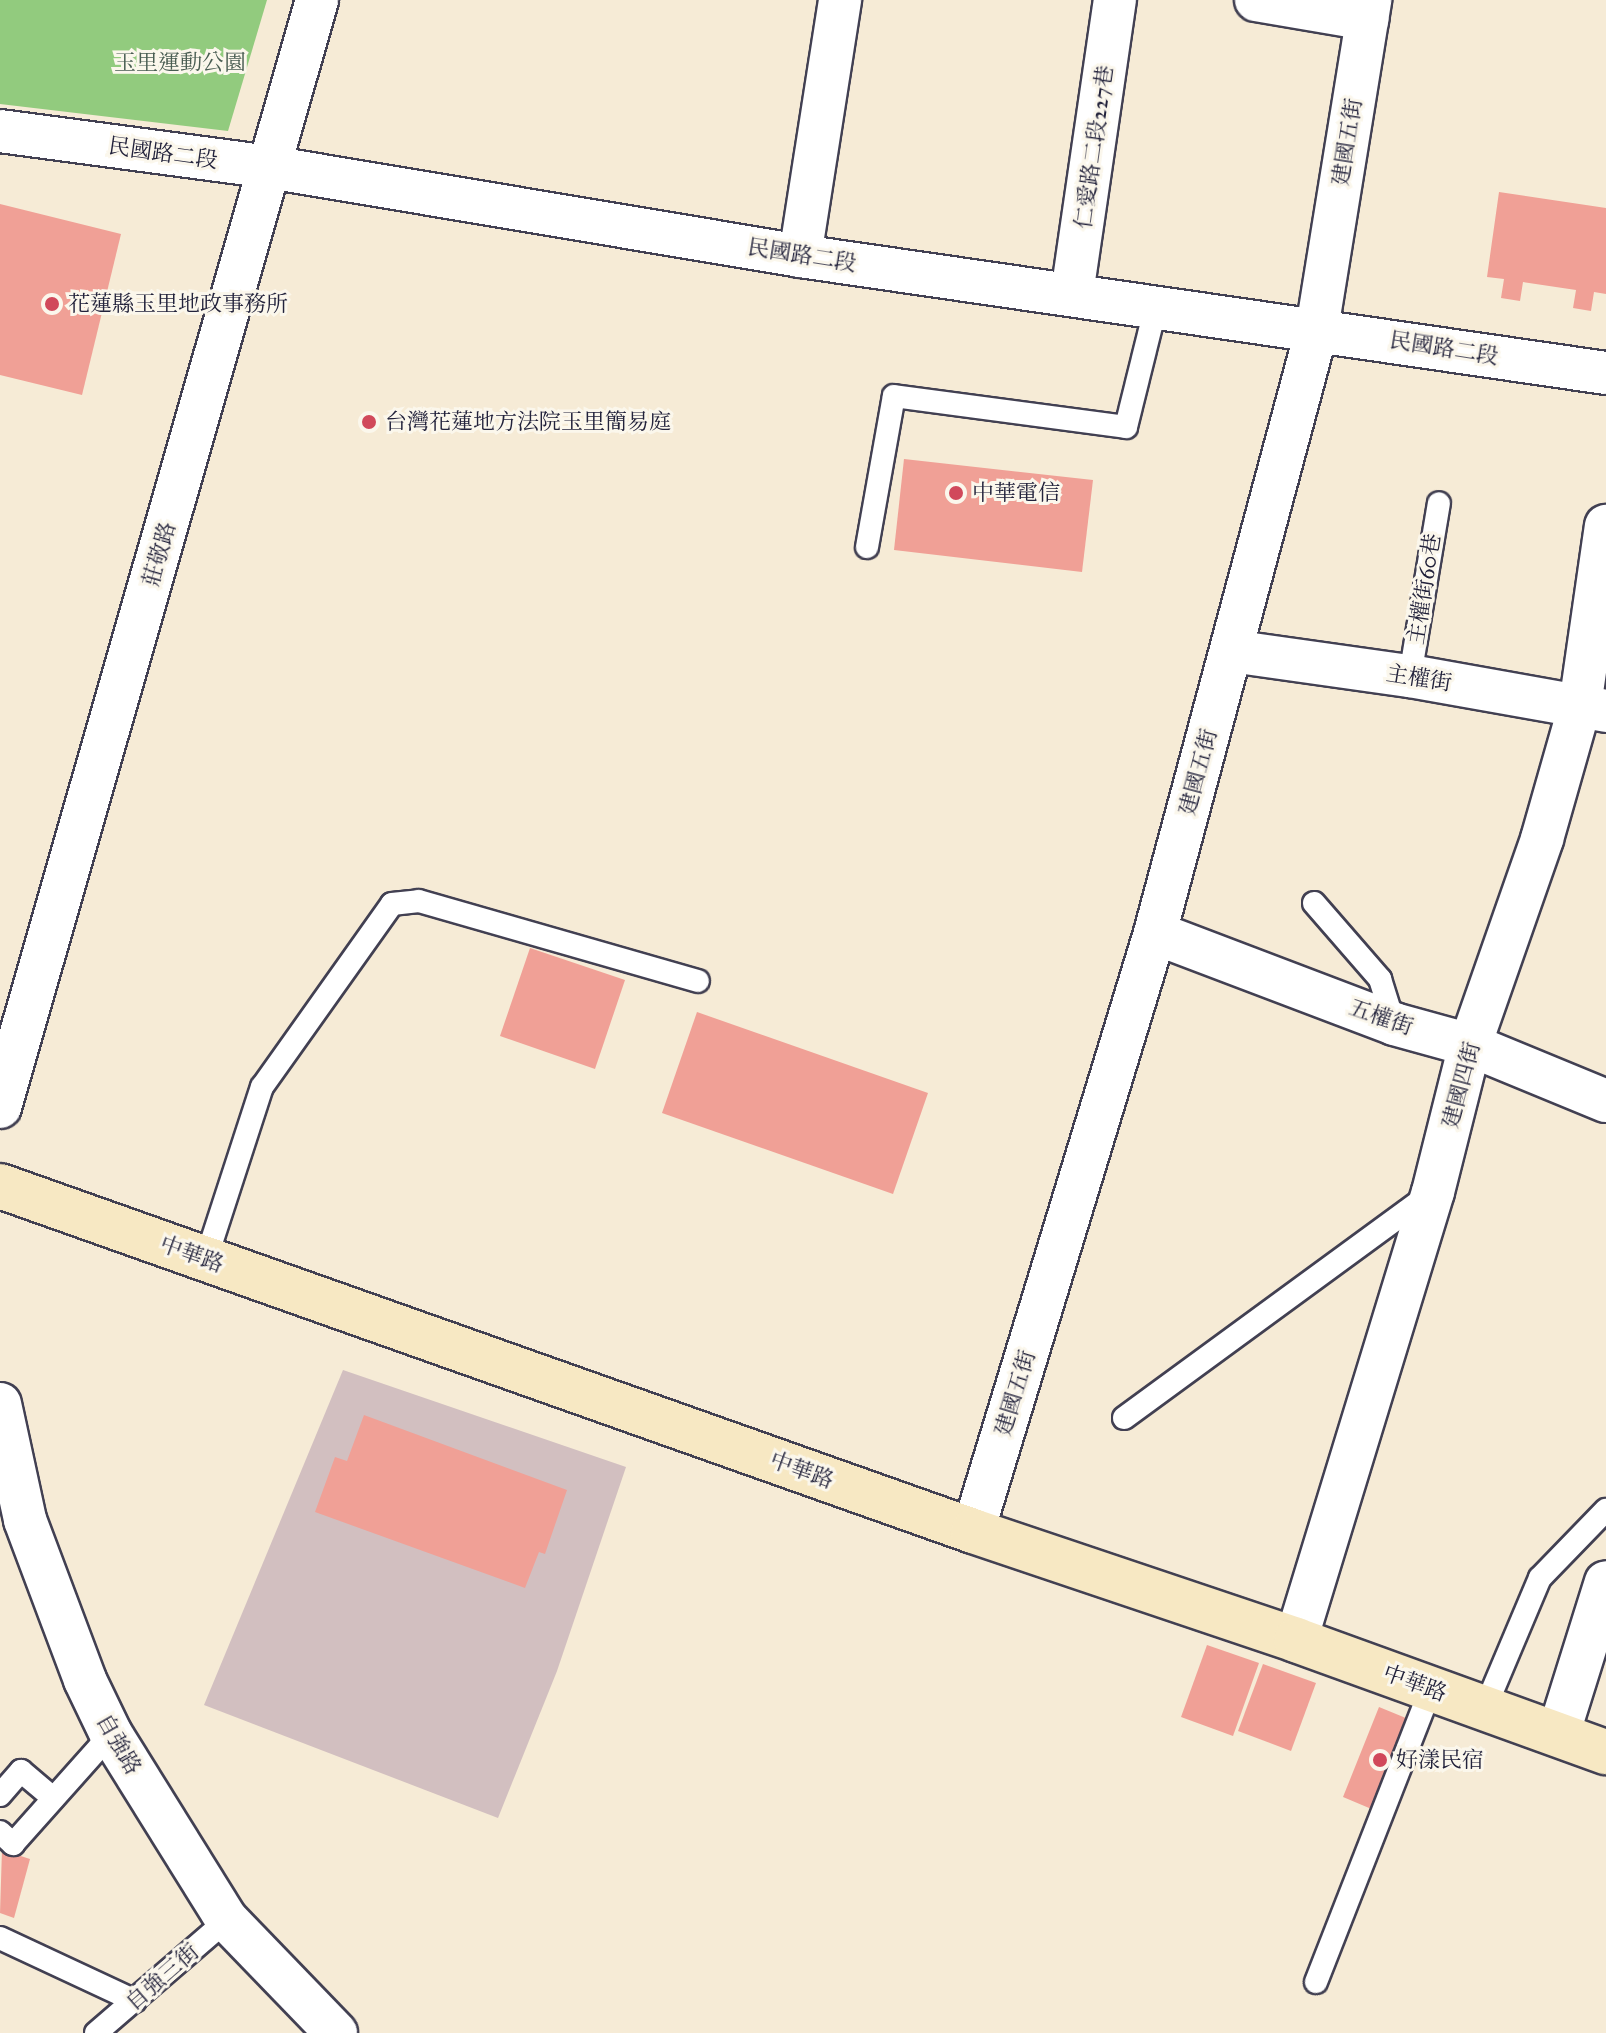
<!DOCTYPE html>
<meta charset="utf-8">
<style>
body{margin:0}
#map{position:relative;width:1606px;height:2033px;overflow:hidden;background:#f6ebd6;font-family:"IM FELL Great Primer","Noto Serif TC",serif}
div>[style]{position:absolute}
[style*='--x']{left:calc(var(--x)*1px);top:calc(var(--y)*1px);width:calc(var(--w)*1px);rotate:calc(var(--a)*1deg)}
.industrial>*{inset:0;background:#d2bfc0}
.green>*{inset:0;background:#92cb7e}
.building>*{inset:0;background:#f0a096}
.roads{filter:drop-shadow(2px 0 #424052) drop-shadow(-2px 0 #424052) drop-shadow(0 2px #424052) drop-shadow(0 -2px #424052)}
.lane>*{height:22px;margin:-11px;padding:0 11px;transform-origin:11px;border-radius:11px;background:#fff}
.street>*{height:42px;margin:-21px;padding:0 21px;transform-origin:21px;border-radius:21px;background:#fff}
.secondary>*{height:44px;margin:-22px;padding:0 22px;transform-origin:22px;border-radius:22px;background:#f7e8c3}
.dots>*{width:22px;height:22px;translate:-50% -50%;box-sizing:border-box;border:4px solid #fbf7ec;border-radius:50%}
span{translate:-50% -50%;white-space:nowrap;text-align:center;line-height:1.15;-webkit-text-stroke:6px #fbf7ec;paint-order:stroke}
.park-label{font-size:22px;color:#495d52}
.street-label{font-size:22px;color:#22223b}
.poi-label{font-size:22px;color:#22223b}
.left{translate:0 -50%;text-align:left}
</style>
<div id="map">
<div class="industrial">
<i style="clip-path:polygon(343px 1370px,626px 1467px,557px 1671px,498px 1818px,204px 1705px)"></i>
</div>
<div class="green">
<i style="clip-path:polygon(0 0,267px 0,228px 131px,0 104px)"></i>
</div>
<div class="building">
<i style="clip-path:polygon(1499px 192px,1606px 208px,1606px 294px,1594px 292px,1591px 311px,1573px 308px,1576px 290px,1523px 282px,1520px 301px,1501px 298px,1504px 279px,1487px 277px)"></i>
<i style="clip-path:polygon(0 204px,121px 234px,82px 395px,0 375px)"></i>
<i style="clip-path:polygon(904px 459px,1093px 480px,1082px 572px,894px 550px)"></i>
<i style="clip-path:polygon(530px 948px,625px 980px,595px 1069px,500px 1036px)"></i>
<i style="clip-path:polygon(697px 1012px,928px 1093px,893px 1194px,662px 1113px)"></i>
<i style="clip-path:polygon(364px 1415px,567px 1490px,545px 1554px,539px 1552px,525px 1588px,315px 1512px,335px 1457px,347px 1461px)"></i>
<i style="clip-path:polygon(1207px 1645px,1259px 1663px,1233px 1736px,1181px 1717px)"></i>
<i style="clip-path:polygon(1263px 1664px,1316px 1683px,1291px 1751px,1238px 1731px)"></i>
<i style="clip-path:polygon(1379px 1707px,1418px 1723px,1381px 1813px,1343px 1797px)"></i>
<i style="clip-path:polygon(2px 1850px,30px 1859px,14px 1918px,0 1913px)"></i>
</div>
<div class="roads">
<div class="lane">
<i style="--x:867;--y:547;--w:153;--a:-79.9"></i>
<i style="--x:894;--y:396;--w:234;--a:7.6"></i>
<i style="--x:1126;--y:427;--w:125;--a:-76.1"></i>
<i style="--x:1410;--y:676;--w:175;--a:-80.5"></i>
<i style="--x:1314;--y:903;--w:101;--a:49"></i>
<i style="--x:1380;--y:979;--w:47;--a:72.7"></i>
<i style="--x:206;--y:1259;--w:181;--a:-72"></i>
<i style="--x:262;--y:1087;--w:224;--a:-54.6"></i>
<i style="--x:392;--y:904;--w:27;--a:-6"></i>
<i style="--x:419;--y:901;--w:290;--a:16"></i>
<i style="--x:1124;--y:1418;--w:378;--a:-36.2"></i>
<i style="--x:1485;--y:1708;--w:141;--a:-67.1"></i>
<i style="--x:1540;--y:1578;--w:95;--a:-45.9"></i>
<i style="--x:0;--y:1795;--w:32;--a:-49"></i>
<i style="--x:21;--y:1771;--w:42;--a:40.2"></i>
<i style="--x:0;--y:1832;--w:18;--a:43"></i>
<i style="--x:13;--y:1844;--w:147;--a:-48.3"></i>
<i style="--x:0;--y:1938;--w:149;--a:25"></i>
<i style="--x:1316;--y:1982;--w:316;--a:-68.6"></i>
<i style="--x:96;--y:2033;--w:173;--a:-40.8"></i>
</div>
<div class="street">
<i style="--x:1256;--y:0;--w:113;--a:9.7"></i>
<i style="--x:0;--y:131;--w:271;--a:7.6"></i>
<i style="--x:269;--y:167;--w:538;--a:9.51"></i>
<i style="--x:800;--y:256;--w:814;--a:8.26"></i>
<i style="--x:800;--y:256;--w:259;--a:-81.1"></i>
<i style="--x:1072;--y:294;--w:297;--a:-81.7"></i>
<i style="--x:1231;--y:651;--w:181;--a:8"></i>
<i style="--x:1410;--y:676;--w:199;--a:10.1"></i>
<i style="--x:1155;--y:933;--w:256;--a:20.8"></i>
<i style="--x:1394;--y:1024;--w:79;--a:15.4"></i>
<i style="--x:1470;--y:1045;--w:147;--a:22.4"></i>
<i style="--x:0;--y:1107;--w:1151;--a:-74.02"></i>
<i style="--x:0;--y:1404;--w:119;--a:77.8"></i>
<i style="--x:25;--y:1520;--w:171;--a:69.4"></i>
<i style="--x:85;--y:1680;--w:60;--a:64.3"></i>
<i style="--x:111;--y:1734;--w:219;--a:58.1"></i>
<i style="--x:227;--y:1920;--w:157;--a:46"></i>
<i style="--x:973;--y:1531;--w:625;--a:-73.07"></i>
<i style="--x:1155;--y:933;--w:625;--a:-74.99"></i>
<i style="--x:1317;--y:329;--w:333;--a:-80.8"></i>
<i style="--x:1296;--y:1640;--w:468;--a:-73"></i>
<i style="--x:1433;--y:1192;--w:152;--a:-75.9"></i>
<i style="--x:1470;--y:1045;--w:218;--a:-70.7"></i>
<i style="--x:1542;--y:839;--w:138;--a:-74.1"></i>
<i style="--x:1580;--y:706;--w:182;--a:-81.8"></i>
<i style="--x:1558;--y:1735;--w:160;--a:-72.6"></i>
</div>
<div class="secondary">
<i style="--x:0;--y:1186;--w:1032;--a:19.52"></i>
<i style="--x:973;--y:1531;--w:341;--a:18.6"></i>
<i style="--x:1296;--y:1640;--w:330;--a:19.9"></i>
</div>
</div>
<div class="dots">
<i style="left:52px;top:304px;background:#d1495b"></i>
<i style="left:369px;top:422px;background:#d1495b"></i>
<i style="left:956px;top:493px;background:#d1495b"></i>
<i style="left:1380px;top:1760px;background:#d1495b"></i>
</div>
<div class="park-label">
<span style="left:180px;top:63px">玉里運動公園</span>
</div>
<div class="street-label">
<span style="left:1347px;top:142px;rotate:-81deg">建國五街</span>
<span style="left:1094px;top:147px;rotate:-82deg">仁愛路二段227巷</span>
<span style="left:163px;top:153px;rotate:8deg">民國路二段</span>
<span style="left:802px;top:255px;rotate:9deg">民國路二段</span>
<span style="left:1444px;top:348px;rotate:9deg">民國路二段</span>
<span style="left:159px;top:554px;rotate:-74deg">莊敬路</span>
<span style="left:1424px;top:589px;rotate:-81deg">主權街60巷</span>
<span style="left:1419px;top:678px;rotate:9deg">主權街</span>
<span style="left:1198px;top:772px;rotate:-75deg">建國五街</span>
<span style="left:1381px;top:1017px;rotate:19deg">五權街</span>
<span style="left:1461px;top:1085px;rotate:-75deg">建國四街</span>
<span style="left:192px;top:1254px;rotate:20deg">中華路</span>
<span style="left:1015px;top:1393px;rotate:-73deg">建國五街</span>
<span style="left:802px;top:1470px;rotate:20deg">中華路</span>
<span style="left:1415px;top:1683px;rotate:20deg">中華路</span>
<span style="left:119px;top:1744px;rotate:60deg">自強路</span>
<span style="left:162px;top:1977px;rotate:-41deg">自強三街</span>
</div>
<div class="poi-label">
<span class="left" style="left:68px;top:304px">花蓮縣玉里地政事務所</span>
<span class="left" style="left:385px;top:422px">台灣花蓮地方法院玉里簡易庭</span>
<span class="left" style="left:972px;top:493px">中華電信</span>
<span class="left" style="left:1396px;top:1760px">好漾民宿</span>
</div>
</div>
